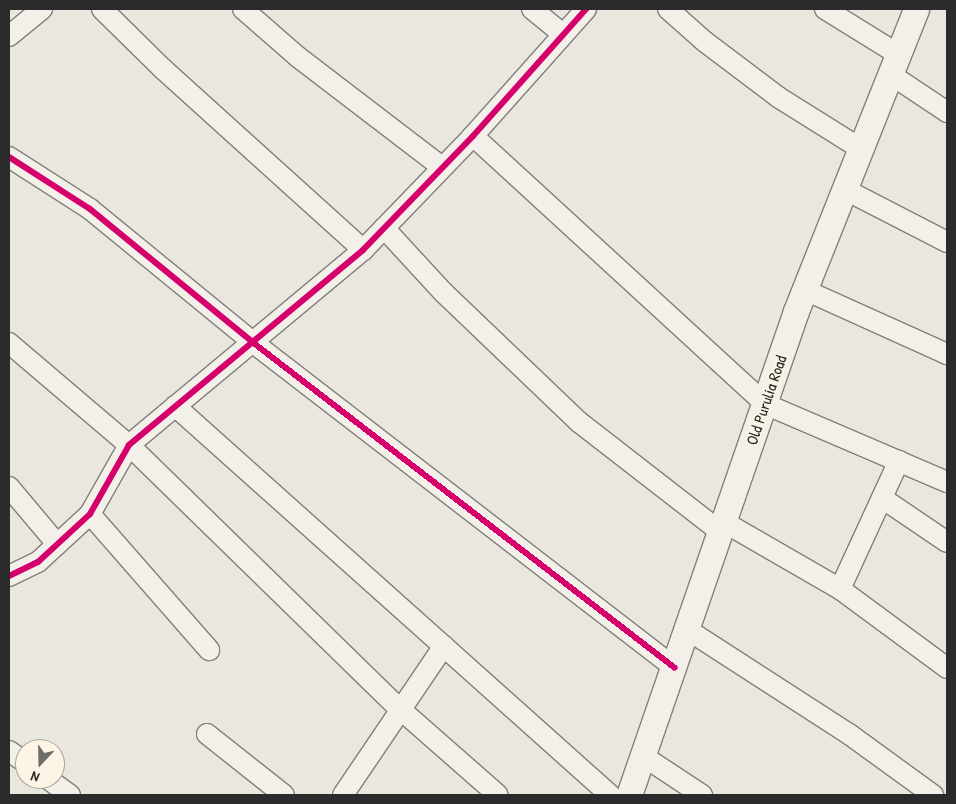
<!DOCTYPE html>
<style>
body{margin:0}
#map{position:relative;width:956px;height:804px;overflow:hidden;background:#eae7df;font-family:"Patrick Hand",sans-serif}
div>[style]{position:absolute}
[style*='--x']{left:calc(var(--x)*1px);top:calc(var(--y)*1px);width:calc(var(--w)*1px);rotate:calc(var(--a)*1deg)}
.roads{filter:drop-shadow(1px 0 #81807c) drop-shadow(-1px 0 #81807c) drop-shadow(0 1px #81807c) drop-shadow(0 -1px #81807c)}
.minor>*{height:20px;margin:-10px;padding:0 10px;transform-origin:10px;border-radius:10px;background:#f3f0ea}
.major>*{height:25px;margin:-12.5px;padding:0 12.5px;transform-origin:12.5px;border-radius:12.5px;background:#f3f0ea}
.cycleway>*{height:6px;margin:-3px;padding:0 3px;transform-origin:3px;border-radius:3px;background:#d6006c}
span{translate:-50% -50%;white-space:nowrap;text-align:center;line-height:1.15;-webkit-text-stroke:4px #fcf5e5;paint-order:stroke}
.street-label{font-size:16px;color:#2b2b2b}
.frame{position:absolute;inset:0;border:10px solid #2b2b2b;pointer-events:none}
.north{position:absolute;left:15px;top:739px;width:50px;height:50px;box-sizing:border-box;background:#fcf5e5;border:1px solid #a8a49b;border-radius:50%;rotate:201deg;font-size:14px;font-weight:700;line-height:20px;text-align:center;color:#2b2b2b}
.north::after{content:'';display:block;margin:auto;width:18px;height:22px;background:#6e6d6a;clip-path:polygon(50% 0,100% 100%,50% 72%,0 100%)}
</style>
<div id="map">
<div class="roads">
<div class="minor">
<i style="--x:102;--y:9;--w:86;--a:44.5"></i>
<i style="--x:163;--y:69;--w:270;--a:42.1"></i>
<i style="--x:243;--y:9;--w:73;--a:41.1"></i>
<i style="--x:298;--y:57;--w:181;--a:37.4"></i>
<i style="--x:532;--y:9;--w:40;--a:39"></i>
<i style="--x:668;--y:9;--w:48;--a:41.6"></i>
<i style="--x:704;--y:41;--w:93;--a:37.1"></i>
<i style="--x:778;--y:97;--w:98;--a:32.1"></i>
<i style="--x:825;--y:9;--w:86;--a:31.7"></i>
<i style="--x:9;--y:36;--w:43;--a:-39.3"></i>
<i style="--x:890;--y:74;--w:69;--a:33.7"></i>
<i style="--x:473;--y:136;--w:396;--a:42.5"></i>
<i style="--x:765;--y:404;--w:198;--a:23.2"></i>
<i style="--x:9;--y:157;--w:96;--a:32.7"></i>
<i style="--x:90;--y:209;--w:208;--a:39.3"></i>
<i style="--x:251;--y:341;--w:535;--a:37.64"></i>
<i style="--x:844;--y:189;--w:116;--a:27.2"></i>
<i style="--x:384;--y:228;--w:88;--a:47.3"></i>
<i style="--x:444;--y:293;--w:187;--a:43.7"></i>
<i style="--x:579;--y:422;--w:180;--a:37.8"></i>
<i style="--x:805;--y:290;--w:156;--a:24.3"></i>
<i style="--x:9;--y:343;--w:157;--a:40.4"></i>
<i style="--x:129;--y:445;--w:378;--a:44.3"></i>
<i style="--x:400;--y:709;--w:130;--a:41.3"></i>
<i style="--x:175;--y:406;--w:584;--a:41.8"></i>
<i style="--x:9;--y:487;--w:75;--a:49.9"></i>
<i style="--x:882;--y:498;--w:78;--a:34.1"></i>
<i style="--x:90;--y:514;--w:181;--a:48.8"></i>
<i style="--x:724;--y:522;--w:134;--a:30"></i>
<i style="--x:840;--y:589;--w:133;--a:36.4"></i>
<i style="--x:9;--y:576;--w:32;--a:-26"></i>
<i style="--x:38;--y:562;--w:71;--a:-42.7"></i>
<i style="--x:90;--y:514;--w:79;--a:-60.5"></i>
<i style="--x:129;--y:445;--w:305;--a:-39.8"></i>
<i style="--x:363;--y:250;--w:158;--a:-46"></i>
<i style="--x:473;--y:136;--w:170;--a:-48.3"></i>
<i style="--x:840;--y:589;--w:141;--a:-65.3"></i>
<i style="--x:688;--y:630;--w:192;--a:32.9"></i>
<i style="--x:849;--y:734;--w:104;--a:36"></i>
<i style="--x:207;--y:734;--w:98;--a:38.4"></i>
<i style="--x:9;--y:751;--w:19;--a:35"></i>
<i style="--x:643;--y:756;--w:71;--a:33.5"></i>
<i style="--x:48;--y:779;--w:27;--a:36"></i>
<i style="--x:343;--y:795;--w:180;--a:-55.9"></i>
</div>
<div class="major">
<i style="--x:629;--y:795;--w:512;--a:-70.96"></i>
<i style="--x:796;--y:311;--w:325;--a:-68.3"></i>
</div>
</div>
<div class="cycleway">
<i style="--x:9;--y:157;--w:96;--a:32.7"></i>
<i style="--x:90;--y:209;--w:208;--a:39.3"></i>
<i style="--x:251;--y:341;--w:535;--a:37.64"></i>
<i style="--x:9;--y:576;--w:32;--a:-26"></i>
<i style="--x:38;--y:562;--w:71;--a:-42.7"></i>
<i style="--x:90;--y:514;--w:79;--a:-60.5"></i>
<i style="--x:129;--y:445;--w:305;--a:-39.8"></i>
<i style="--x:363;--y:250;--w:158;--a:-46"></i>
<i style="--x:473;--y:136;--w:170;--a:-48.3"></i>
</div>
<div class="street-label">
<span style="left:766px;top:400px;rotate:-71deg">Old Purulia Road</span>
</div>
<div class="frame"></div>
<div class="north">N</div>
</div>
